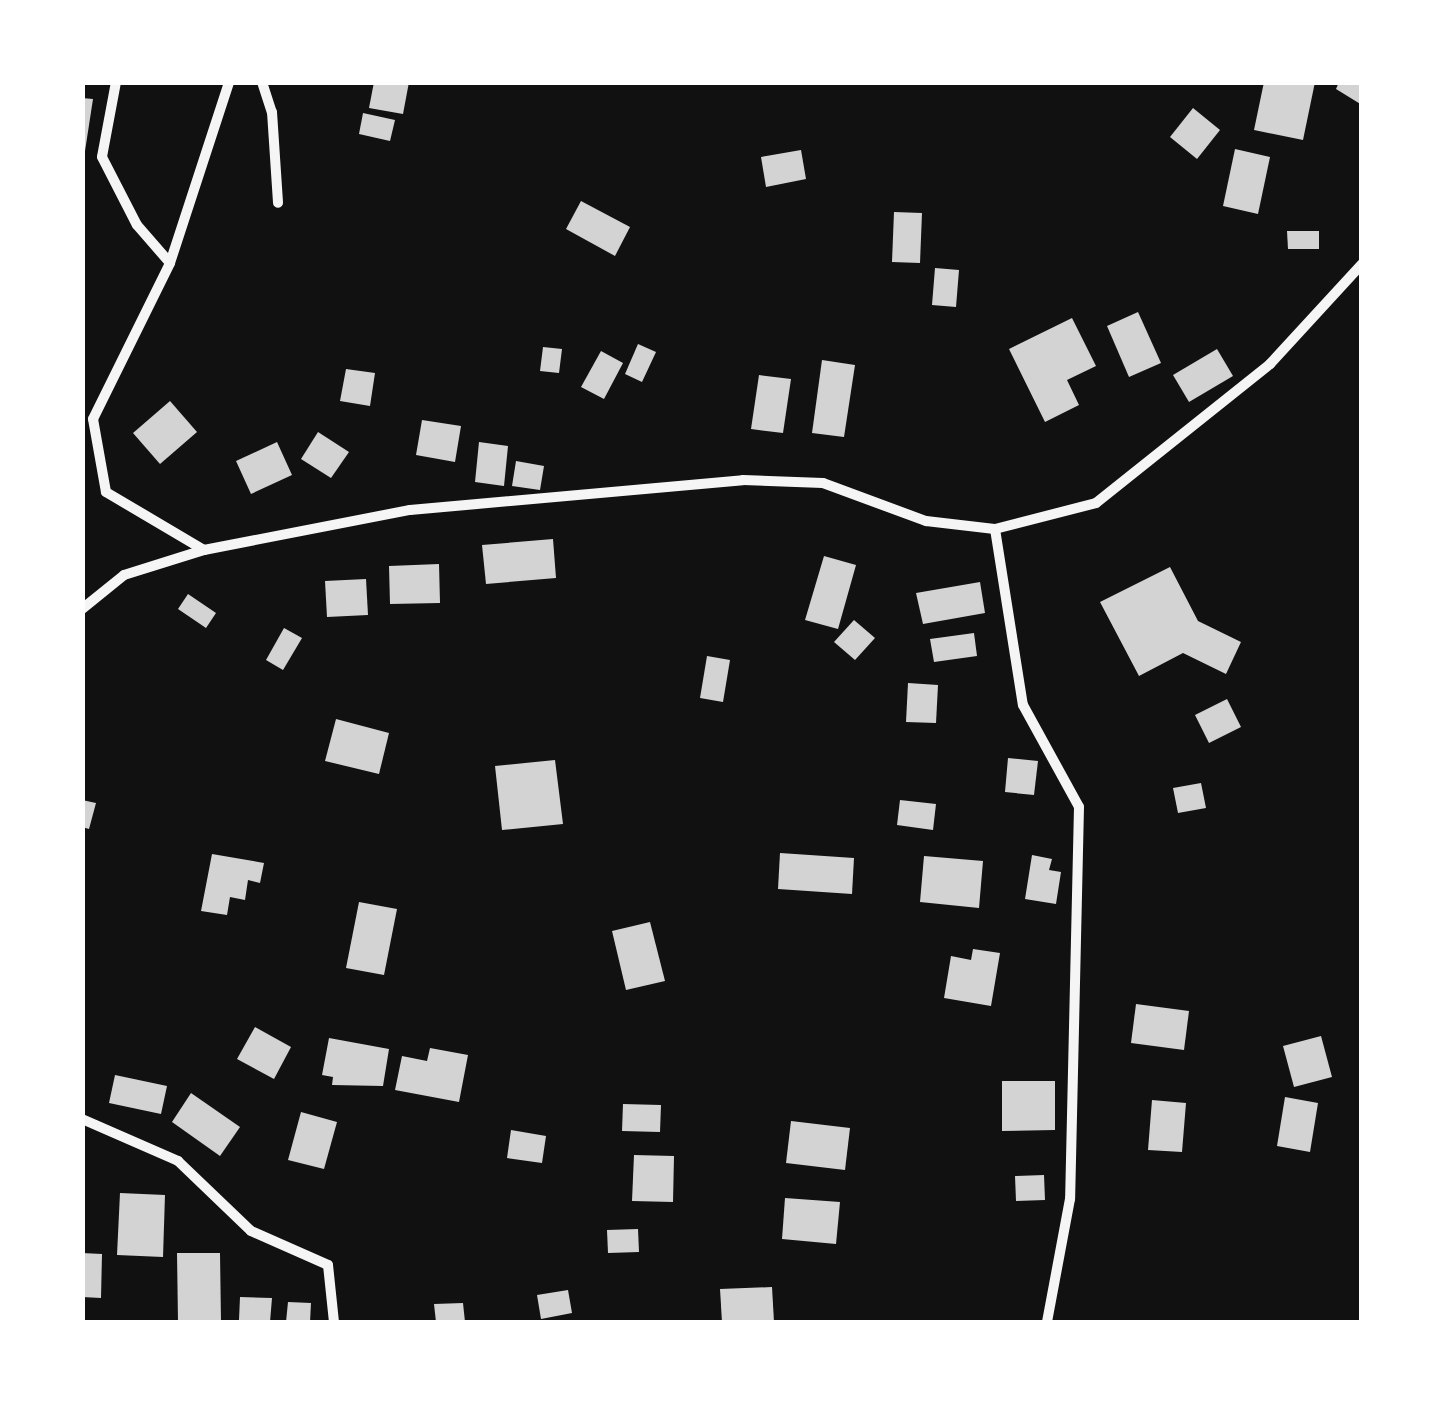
<!DOCTYPE html>
<style>
body{margin:0}
#map{position:relative;width:1444px;height:1405px;overflow:hidden;background:#111;font-family:"Noto Sans",sans-serif}
div>[style]{position:absolute}
[style*='--x']{left:calc(var(--x)*1px);top:calc(var(--y)*1px);width:calc(var(--w)*1px);rotate:calc(var(--a)*1deg)}
.building>*{inset:0;background:#d3d3d3}
.minor>*{height:10px;margin:-5px;padding:0 5px;transform-origin:5px;border-radius:5px;background:#f5f5f5}
span{translate:-50% -50%;white-space:nowrap;text-align:center;line-height:1.15;-webkit-text-stroke:8px #fff;paint-order:stroke}
.frame{position:absolute;inset:0;border:85px solid #fff;pointer-events:none}
</style>
<div id="map">
<div class="building">
<i style="clip-path:polygon(374px 82px,409px 82px,403px 114px,369px 108px)"></i>
<i style="clip-path:polygon(1264px 82px,1315px 82px,1303px 140px,1254px 130px)"></i>
<i style="clip-path:polygon(1339px 82px,1362px 82px,1362px 105px,1336px 89px)"></i>
<i style="clip-path:polygon(82px 98px,93px 99px,85px 151px,82px 151px)"></i>
<i style="clip-path:polygon(1193px 108px,1220px 130px,1197px 159px,1170px 137px)"></i>
<i style="clip-path:polygon(363px 113px,395px 120px,390px 141px,359px 134px)"></i>
<i style="clip-path:polygon(1235px 149px,1270px 157px,1258px 214px,1223px 206px)"></i>
<i style="clip-path:polygon(801px 150px,806px 179px,766px 187px,761px 157px)"></i>
<i style="clip-path:polygon(581px 201px,630px 227px,615px 256px,566px 229px)"></i>
<i style="clip-path:polygon(894px 212px,922px 213px,920px 263px,892px 262px)"></i>
<i style="clip-path:polygon(1287px 231px,1319px 231px,1319px 249px,1288px 249px)"></i>
<i style="clip-path:polygon(935px 268px,959px 270px,956px 307px,932px 305px)"></i>
<i style="clip-path:polygon(1138px 312px,1161px 363px,1129px 377px,1107px 326px)"></i>
<i style="clip-path:polygon(1072px 318px,1096px 366px,1067px 380px,1079px 405px,1045px 422px,1009px 349px)"></i>
<i style="clip-path:polygon(638px 344px,656px 352px,642px 382px,625px 374px)"></i>
<i style="clip-path:polygon(543px 347px,562px 349px,559px 373px,540px 371px)"></i>
<i style="clip-path:polygon(1217px 349px,1233px 376px,1189px 402px,1173px 375px)"></i>
<i style="clip-path:polygon(601px 351px,623px 363px,604px 399px,581px 387px)"></i>
<i style="clip-path:polygon(822px 360px,855px 365px,844px 437px,812px 433px)"></i>
<i style="clip-path:polygon(346px 369px,375px 373px,370px 406px,340px 401px)"></i>
<i style="clip-path:polygon(759px 375px,791px 379px,783px 433px,751px 429px)"></i>
<i style="clip-path:polygon(170px 401px,197px 432px,160px 464px,133px 433px)"></i>
<i style="clip-path:polygon(422px 420px,461px 426px,455px 462px,416px 455px)"></i>
<i style="clip-path:polygon(318px 432px,349px 452px,331px 478px,301px 459px)"></i>
<i style="clip-path:polygon(277px 442px,292px 475px,251px 494px,236px 461px)"></i>
<i style="clip-path:polygon(479px 442px,508px 446px,504px 486px,475px 482px)"></i>
<i style="clip-path:polygon(516px 461px,544px 466px,540px 490px,512px 486px)"></i>
<i style="clip-path:polygon(553px 539px,556px 578px,486px 584px,482px 545px)"></i>
<i style="clip-path:polygon(824px 556px,856px 565px,838px 629px,805px 620px)"></i>
<i style="clip-path:polygon(439px 564px,440px 603px,390px 604px,389px 566px)"></i>
<i style="clip-path:polygon(1170px 567px,1198px 621px,1241px 642px,1226px 674px,1183px 653px,1139px 676px,1100px 602px)"></i>
<i style="clip-path:polygon(366px 579px,368px 615px,327px 617px,325px 581px)"></i>
<i style="clip-path:polygon(980px 582px,985px 613px,923px 624px,916px 593px)"></i>
<i style="clip-path:polygon(188px 594px,216px 613px,206px 628px,178px 609px)"></i>
<i style="clip-path:polygon(854px 620px,875px 638px,855px 660px,834px 642px)"></i>
<i style="clip-path:polygon(284px 628px,302px 638px,283px 670px,266px 660px)"></i>
<i style="clip-path:polygon(974px 633px,977px 656px,934px 662px,930px 639px)"></i>
<i style="clip-path:polygon(707px 656px,730px 660px,723px 702px,700px 698px)"></i>
<i style="clip-path:polygon(908px 683px,938px 685px,936px 723px,906px 722px)"></i>
<i style="clip-path:polygon(1227px 699px,1241px 727px,1209px 743px,1195px 715px)"></i>
<i style="clip-path:polygon(336px 719px,389px 733px,379px 774px,325px 761px)"></i>
<i style="clip-path:polygon(1008px 758px,1038px 761px,1034px 795px,1005px 792px)"></i>
<i style="clip-path:polygon(555px 760px,563px 824px,502px 830px,495px 766px)"></i>
<i style="clip-path:polygon(1201px 783px,1206px 808px,1178px 813px,1173px 788px)"></i>
<i style="clip-path:polygon(82px 800px,96px 803px,89px 829px,82px 827px)"></i>
<i style="clip-path:polygon(900px 800px,936px 804px,933px 830px,897px 825px)"></i>
<i style="clip-path:polygon(780px 853px,854px 858px,852px 894px,778px 889px)"></i>
<i style="clip-path:polygon(212px 854px,264px 863px,260px 883px,248px 880px,245px 900px,230px 897px,227px 915px,201px 911px)"></i>
<i style="clip-path:polygon(1032px 855px,1052px 859px,1049px 870px,1061px 872px,1056px 904px,1025px 899px)"></i>
<i style="clip-path:polygon(924px 856px,983px 861px,979px 908px,920px 902px)"></i>
<i style="clip-path:polygon(359px 902px,397px 909px,384px 975px,346px 968px)"></i>
<i style="clip-path:polygon(650px 922px,665px 981px,626px 990px,612px 931px)"></i>
<i style="clip-path:polygon(973px 949px,1000px 953px,991px 1006px,944px 998px,951px 956px,971px 960px)"></i>
<i style="clip-path:polygon(1136px 1004px,1189px 1011px,1184px 1050px,1131px 1043px)"></i>
<i style="clip-path:polygon(255px 1027px,291px 1047px,274px 1079px,237px 1059px)"></i>
<i style="clip-path:polygon(1321px 1036px,1332px 1077px,1294px 1087px,1283px 1046px)"></i>
<i style="clip-path:polygon(329px 1038px,389px 1049px,383px 1086px,332px 1085px,333px 1077px,322px 1075px)"></i>
<i style="clip-path:polygon(430px 1048px,468px 1055px,459px 1102px,395px 1090px,402px 1056px,427px 1061px)"></i>
<i style="clip-path:polygon(115px 1075px,167px 1086px,161px 1114px,109px 1103px)"></i>
<i style="clip-path:polygon(1002px 1081px,1055px 1081px,1055px 1130px,1002px 1131px)"></i>
<i style="clip-path:polygon(191px 1093px,240px 1127px,220px 1156px,172px 1122px)"></i>
<i style="clip-path:polygon(1285px 1097px,1318px 1103px,1310px 1152px,1277px 1146px)"></i>
<i style="clip-path:polygon(1152px 1100px,1186px 1103px,1182px 1152px,1148px 1150px)"></i>
<i style="clip-path:polygon(623px 1104px,661px 1105px,660px 1132px,622px 1131px)"></i>
<i style="clip-path:polygon(301px 1112px,337px 1122px,324px 1169px,288px 1160px)"></i>
<i style="clip-path:polygon(791px 1121px,850px 1128px,845px 1170px,786px 1163px)"></i>
<i style="clip-path:polygon(511px 1130px,546px 1136px,542px 1163px,507px 1158px)"></i>
<i style="clip-path:polygon(634px 1155px,674px 1156px,673px 1202px,632px 1201px)"></i>
<i style="clip-path:polygon(1044px 1175px,1045px 1200px,1016px 1201px,1015px 1176px)"></i>
<i style="clip-path:polygon(120px 1193px,165px 1195px,163px 1257px,117px 1255px)"></i>
<i style="clip-path:polygon(785px 1198px,840px 1202px,836px 1244px,782px 1239px)"></i>
<i style="clip-path:polygon(638px 1229px,639px 1252px,608px 1253px,607px 1230px)"></i>
<i style="clip-path:polygon(82px 1253px,102px 1254px,101px 1298px,82px 1297px)"></i>
<i style="clip-path:polygon(177px 1253px,220px 1253px,221px 1322px,178px 1322px)"></i>
<i style="clip-path:polygon(772px 1287px,774px 1322px,722px 1322px,720px 1289px)"></i>
<i style="clip-path:polygon(568px 1290px,572px 1313px,541px 1319px,537px 1295px)"></i>
<i style="clip-path:polygon(240px 1297px,272px 1298px,270px 1322px,239px 1320px)"></i>
<i style="clip-path:polygon(288px 1302px,311px 1303px,310px 1322px,286px 1322px)"></i>
<i style="clip-path:polygon(463px 1303px,465px 1322px,436px 1322px,434px 1304px)"></i>
</div>
<div class="minor">
<i style="--x:116;--y:82;--w:76;--a:100.6"></i>
<i style="--x:102;--y:157;--w:76;--a:62.8"></i>
<i style="--x:137;--y:225;--w:50;--a:49"></i>
<i style="--x:262;--y:82;--w:32;--a:72"></i>
<i style="--x:272;--y:112;--w:91;--a:86.2"></i>
<i style="--x:995;--y:529;--w:178;--a:81"></i>
<i style="--x:1023;--y:705;--w:116;--a:61.2"></i>
<i style="--x:1079;--y:807;--w:392;--a:91.3"></i>
<i style="--x:1070;--y:1199;--w:125;--a:100.6"></i>
<i style="--x:204;--y:550;--w:114;--a:-149.4"></i>
<i style="--x:106;--y:492;--w:74;--a:-100.1"></i>
<i style="--x:93;--y:419;--w:174;--a:-63.7"></i>
<i style="--x:170;--y:263;--w:190;--a:-71.9"></i>
<i style="--x:82;--y:609;--w:54;--a:-39"></i>
<i style="--x:124;--y:575;--w:84;--a:-17.4"></i>
<i style="--x:204;--y:550;--w:210;--a:-11"></i>
<i style="--x:410;--y:510;--w:334;--a:-5.1"></i>
<i style="--x:743;--y:480;--w:80;--a:2.1"></i>
<i style="--x:823;--y:483;--w:110;--a:20.3"></i>
<i style="--x:926;--y:521;--w:69;--a:6.6"></i>
<i style="--x:995;--y:529;--w:104;--a:-14.4"></i>
<i style="--x:1096;--y:503;--w:223;--a:-38.6"></i>
<i style="--x:1270;--y:364;--w:136;--a:-47.4"></i>
<i style="--x:82;--y:1119;--w:105;--a:23.6"></i>
<i style="--x:178;--y:1161;--w:101;--a:43.8"></i>
<i style="--x:251;--y:1231;--w:84;--a:23.8"></i>
<i style="--x:328;--y:1265;--w:57;--a:84"></i>
</div>
<div class="frame"></div>
</div>
